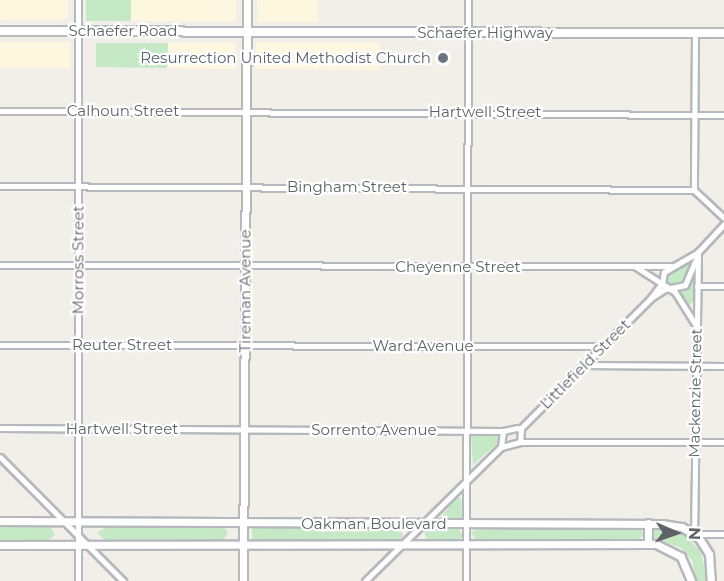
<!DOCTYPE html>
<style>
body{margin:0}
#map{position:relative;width:724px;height:581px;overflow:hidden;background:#f1efe8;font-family:Montserrat,sans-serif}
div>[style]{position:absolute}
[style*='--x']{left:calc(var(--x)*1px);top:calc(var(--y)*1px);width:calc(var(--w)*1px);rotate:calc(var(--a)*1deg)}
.commercial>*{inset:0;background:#fef7e0}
.green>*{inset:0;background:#c5e8c5}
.roads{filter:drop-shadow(2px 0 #b5b8bc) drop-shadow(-2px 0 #b5b8bc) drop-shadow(0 2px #b5b8bc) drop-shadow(0 -2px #b5b8bc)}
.minor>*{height:5px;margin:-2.5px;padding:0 2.5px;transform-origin:2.5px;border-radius:2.5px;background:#fff}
.tertiary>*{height:7px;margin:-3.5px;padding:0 3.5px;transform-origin:3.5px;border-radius:3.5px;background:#fff}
.secondary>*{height:8px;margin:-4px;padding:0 4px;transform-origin:4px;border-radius:4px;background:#fff}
.dots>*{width:16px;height:16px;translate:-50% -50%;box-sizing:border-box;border:3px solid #fff;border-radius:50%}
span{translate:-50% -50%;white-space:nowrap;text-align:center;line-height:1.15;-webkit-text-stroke:4.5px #fff;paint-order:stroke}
.street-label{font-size:15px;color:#5f6368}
.worship-label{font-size:15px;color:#5b616d}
.right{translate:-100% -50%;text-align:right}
.north{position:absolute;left:646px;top:503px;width:60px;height:60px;-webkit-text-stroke:4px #fff;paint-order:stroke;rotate:92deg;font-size:16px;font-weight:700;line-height:24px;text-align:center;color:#5f6368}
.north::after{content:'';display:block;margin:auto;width:21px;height:27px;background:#5f6368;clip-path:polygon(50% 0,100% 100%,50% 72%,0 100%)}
</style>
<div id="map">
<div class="commercial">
<i style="clip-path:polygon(0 0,68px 0,68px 19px,0 20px)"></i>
<i style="clip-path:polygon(131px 0,236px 0,236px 21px,131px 21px)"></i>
<i style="clip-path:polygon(257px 0,318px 0,318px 22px,258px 22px)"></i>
<i style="clip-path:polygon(0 42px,70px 42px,70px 68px,0 68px)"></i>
<i style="clip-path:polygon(256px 42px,379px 43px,379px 70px,255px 69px)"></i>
<i style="clip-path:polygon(168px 43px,235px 43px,235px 69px,167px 68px)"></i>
</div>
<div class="green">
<i style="clip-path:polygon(86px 0,131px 0,131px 21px,86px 21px)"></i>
<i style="clip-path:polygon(96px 43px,168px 43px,167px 68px,96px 67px)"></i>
<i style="clip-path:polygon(692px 259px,681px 284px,673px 287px,664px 281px,671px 269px)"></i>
<i style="clip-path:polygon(695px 269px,695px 301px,689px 305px,677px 292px,686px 285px)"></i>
<i style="clip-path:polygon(471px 436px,498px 435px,500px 441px,473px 465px)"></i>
<i style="clip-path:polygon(461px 498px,462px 519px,440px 518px,456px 499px)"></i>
<i style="clip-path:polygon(0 524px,39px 524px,50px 527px,55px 535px,46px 542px,0 543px)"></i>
<i style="clip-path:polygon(111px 524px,223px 525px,228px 533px,222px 543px,109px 543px,97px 533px)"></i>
<i style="clip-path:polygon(252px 528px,399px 528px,403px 535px,400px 540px,252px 540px)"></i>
<i style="clip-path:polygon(429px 528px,458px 528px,463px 536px,458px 540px,428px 540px,424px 532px)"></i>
<i style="clip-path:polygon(477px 528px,639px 528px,644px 534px,639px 540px,476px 540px,471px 532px)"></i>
<i style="clip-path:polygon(666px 528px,684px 535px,700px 550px,708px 581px,696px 581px,692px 560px,681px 548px,653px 538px,653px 529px)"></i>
</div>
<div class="roads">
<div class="minor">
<i style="--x:695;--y:33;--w:157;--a:90.4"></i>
<i style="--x:694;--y:190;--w:41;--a:43"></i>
<i style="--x:0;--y:111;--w:724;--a:0.32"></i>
<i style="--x:0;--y:186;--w:694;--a:0.33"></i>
<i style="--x:698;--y:252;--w:282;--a:90.8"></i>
<i style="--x:694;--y:534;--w:30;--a:0"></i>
<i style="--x:0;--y:265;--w:671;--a:0.09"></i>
<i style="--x:636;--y:267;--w:46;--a:32.7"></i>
<i style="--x:675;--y:292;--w:38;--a:58"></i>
<i style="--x:697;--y:286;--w:27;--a:0"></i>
<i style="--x:651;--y:298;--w:17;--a:-33"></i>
<i style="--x:665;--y:289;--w:20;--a:-11"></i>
<i style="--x:685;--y:285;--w:28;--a:-67"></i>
<i style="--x:0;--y:345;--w:601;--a:0.1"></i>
<i style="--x:582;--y:365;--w:142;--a:0.4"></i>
<i style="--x:0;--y:428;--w:503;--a:0.34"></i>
<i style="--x:517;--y:428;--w:4;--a:14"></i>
<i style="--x:521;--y:429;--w:13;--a:94"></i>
<i style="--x:520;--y:442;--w:20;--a:165"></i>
<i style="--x:501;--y:447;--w:16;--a:-83"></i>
<i style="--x:503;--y:431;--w:14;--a:-12"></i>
<i style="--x:520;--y:429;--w:184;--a:-45"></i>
<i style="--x:650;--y:299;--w:20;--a:-53"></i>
<i style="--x:662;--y:283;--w:11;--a:-80"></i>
<i style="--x:664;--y:272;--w:39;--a:-30"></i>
<i style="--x:698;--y:252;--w:38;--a:-47"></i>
<i style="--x:520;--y:442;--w:204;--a:0"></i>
<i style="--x:0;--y:457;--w:175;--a:45.2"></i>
<i style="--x:78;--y:581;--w:581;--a:-90"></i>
<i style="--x:365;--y:581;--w:191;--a:-44.6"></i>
<i style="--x:466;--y:581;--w:581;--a:-89.8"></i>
</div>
<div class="tertiary">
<i style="--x:0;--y:521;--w:662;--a:0.26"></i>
<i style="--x:662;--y:524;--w:20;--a:9"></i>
<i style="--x:682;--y:527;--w:20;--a:33"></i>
<i style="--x:699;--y:538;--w:19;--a:58"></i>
<i style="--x:709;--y:554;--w:27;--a:86"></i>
<i style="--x:648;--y:544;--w:21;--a:-90"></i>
<i style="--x:0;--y:545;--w:656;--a:-0.09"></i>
<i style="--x:656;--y:544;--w:28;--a:27"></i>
<i style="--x:681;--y:557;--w:26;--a:67"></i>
<i style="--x:243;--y:581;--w:581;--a:-89.61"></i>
</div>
<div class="secondary">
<i style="--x:0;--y:31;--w:724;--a:0.16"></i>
</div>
</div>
<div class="dots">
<i style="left:443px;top:58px;background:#6b7280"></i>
</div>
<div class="street-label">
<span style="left:123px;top:31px">Schaefer Road</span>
<span style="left:485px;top:33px">Schaefer Highway</span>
<span style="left:123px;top:111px">Calhoun Street</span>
<span style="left:485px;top:112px">Hartwell Street</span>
<span style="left:347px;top:187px">Bingham Street</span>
<span style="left:78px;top:260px;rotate:-90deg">Morross Street</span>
<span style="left:458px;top:267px">Cheyenne Street</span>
<span style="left:245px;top:291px;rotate:-90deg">Tireman Avenue</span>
<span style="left:122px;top:345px">Reuter Street</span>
<span style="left:423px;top:346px">Ward Avenue</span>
<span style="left:585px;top:364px;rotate:-45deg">Littlefield Street</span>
<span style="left:695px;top:393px;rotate:-89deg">Mackenzie Street</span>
<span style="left:122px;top:429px">Hartwell Street</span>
<span style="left:374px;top:430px">Sorrento Avenue</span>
<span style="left:374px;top:524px">Oakman Boulevard</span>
</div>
<div class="worship-label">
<span class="right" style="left:431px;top:58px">Resurrection United Methodist Church</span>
</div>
<div class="north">N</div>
</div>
